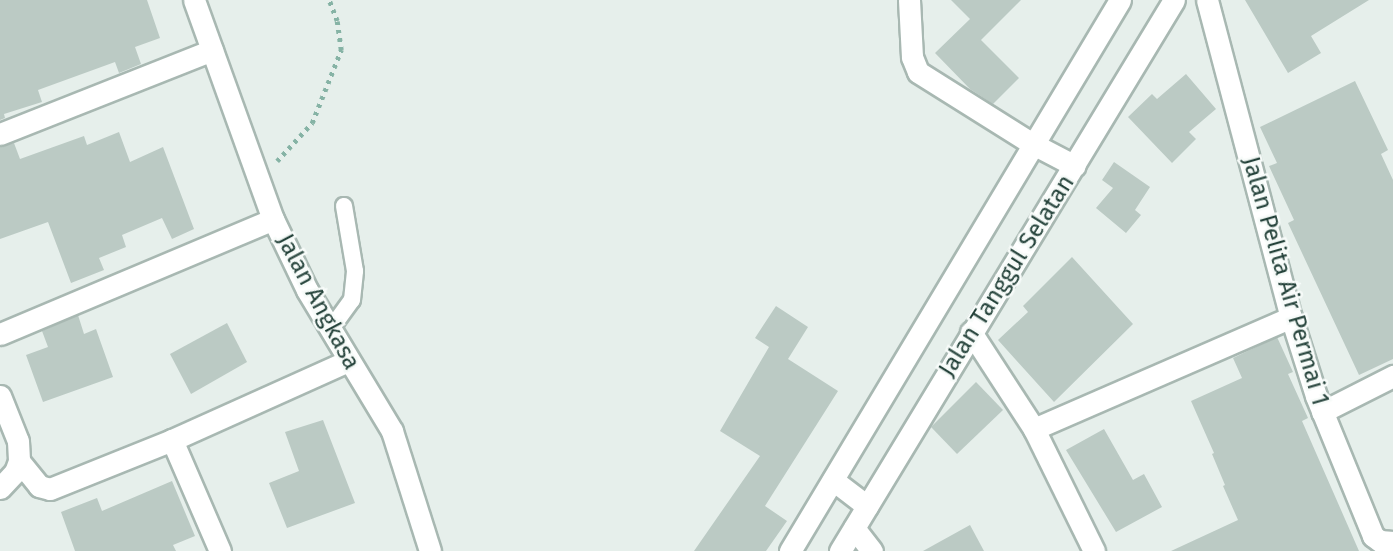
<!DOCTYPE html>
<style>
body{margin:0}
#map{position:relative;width:1393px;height:551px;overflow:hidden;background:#e6efeb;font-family:"Fira Sans",sans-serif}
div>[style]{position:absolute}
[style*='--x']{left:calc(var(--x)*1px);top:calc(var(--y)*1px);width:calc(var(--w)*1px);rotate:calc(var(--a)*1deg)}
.building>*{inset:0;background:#bbcac4}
.path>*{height:4.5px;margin-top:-2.25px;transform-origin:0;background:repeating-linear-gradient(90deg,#86b3a5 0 3.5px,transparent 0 8.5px)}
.roads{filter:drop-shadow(2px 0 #a8b8b2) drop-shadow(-2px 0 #a8b8b2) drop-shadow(0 2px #a8b8b2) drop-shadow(0 -2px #a8b8b2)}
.service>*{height:16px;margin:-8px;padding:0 8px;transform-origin:8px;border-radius:8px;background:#fff}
.minor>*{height:21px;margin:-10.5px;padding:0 10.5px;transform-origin:10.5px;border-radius:10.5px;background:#fff}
.tertiary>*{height:21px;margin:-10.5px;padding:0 10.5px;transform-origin:10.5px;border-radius:10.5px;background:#fff}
span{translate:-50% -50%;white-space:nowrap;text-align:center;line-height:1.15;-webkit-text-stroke:5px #f7fbf9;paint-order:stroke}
.street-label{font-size:24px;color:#24423a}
</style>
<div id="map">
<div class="building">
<i style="clip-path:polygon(0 0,147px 0,160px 38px,135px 47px,141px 64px,119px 73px,115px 62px,38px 90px,42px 102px,4px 114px,5px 118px,0 120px)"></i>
<i style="clip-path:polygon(951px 0,1021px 0,981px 40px,1019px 78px,993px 104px,970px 89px,935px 53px,970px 19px)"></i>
<i style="clip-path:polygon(1245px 0,1369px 0,1311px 36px,1321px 53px,1288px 73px)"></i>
<i style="clip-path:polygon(1186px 74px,1216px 109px,1189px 132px,1196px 139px,1172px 163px,1128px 117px,1152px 94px,1157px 99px)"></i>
<i style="clip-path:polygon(1355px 81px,1388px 150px,1381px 154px,1393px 180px,1393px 359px,1359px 375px,1288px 223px,1294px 220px,1269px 166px,1277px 163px,1260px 127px)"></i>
<i style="clip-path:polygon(119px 132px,130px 162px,163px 147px,194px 229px,172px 239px,162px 218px,122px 235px,126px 247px,99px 258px,104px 270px,71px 283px,48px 222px,0 239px,0 147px,14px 143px,20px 159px,84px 136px,87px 145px)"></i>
<i style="clip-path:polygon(1114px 162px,1150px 187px,1135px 210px,1141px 215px,1126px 233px,1096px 208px,1113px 188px,1102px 180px)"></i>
<i style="clip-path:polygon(1072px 257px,1133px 324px,1054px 402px,998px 340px,1028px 312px,1023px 306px)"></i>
<i style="clip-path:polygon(776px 306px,808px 327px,788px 359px,838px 391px,765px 506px,787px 521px,766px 551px,694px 551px,760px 456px,720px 431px,769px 347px,755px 338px)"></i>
<i style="clip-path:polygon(78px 315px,84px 334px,96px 329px,113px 377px,43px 402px,26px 355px,48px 347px,42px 331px)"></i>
<i style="clip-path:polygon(227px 323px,247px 362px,191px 394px,170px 354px)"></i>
<i style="clip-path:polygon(1277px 337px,1293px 372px,1288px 374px,1308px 418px,1302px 421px,1359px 551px,1171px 551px,1238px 520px,1223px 486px,1225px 485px,1212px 454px,1214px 453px,1191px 401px,1242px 378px,1233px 358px)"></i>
<i style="clip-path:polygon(976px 382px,1003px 410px,957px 454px,931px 427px)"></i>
<i style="clip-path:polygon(323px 420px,355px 503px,287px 528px,269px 483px,299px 471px,285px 432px)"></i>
<i style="clip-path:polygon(1104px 429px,1133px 480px,1144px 474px,1162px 507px,1116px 532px,1066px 450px)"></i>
<i style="clip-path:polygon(172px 481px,195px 536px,173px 545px,176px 551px,75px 551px,61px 512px,97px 498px,102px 511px)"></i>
<i style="clip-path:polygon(970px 525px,984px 551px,923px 551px)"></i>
</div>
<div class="path">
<i style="--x:277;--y:161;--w:52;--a:-47.4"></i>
<i style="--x:312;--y:123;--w:79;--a:-68.3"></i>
<i style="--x:341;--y:50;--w:29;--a:-98"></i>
<i style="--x:337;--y:21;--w:22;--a:-111"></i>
</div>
<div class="roads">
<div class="service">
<i style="--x:330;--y:330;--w:37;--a:-54"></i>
<i style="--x:352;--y:300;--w:29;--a:-84"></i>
<i style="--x:355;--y:271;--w:66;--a:-99.6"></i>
</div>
<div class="minor">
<i style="--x:194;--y:0;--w:233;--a:70.2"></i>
<i style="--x:273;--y:219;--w:79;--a:64.4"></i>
<i style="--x:307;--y:290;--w:165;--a:58.9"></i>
<i style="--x:392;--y:431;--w:126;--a:72.4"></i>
<i style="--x:909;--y:0;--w:57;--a:87"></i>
<i style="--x:912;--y:57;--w:16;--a:68"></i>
<i style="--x:918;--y:72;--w:136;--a:32.1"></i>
<i style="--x:1033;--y:144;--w:47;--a:27.6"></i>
<i style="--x:1207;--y:0;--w:328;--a:75.2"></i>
<i style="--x:1291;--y:317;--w:83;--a:72.4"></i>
<i style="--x:1316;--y:396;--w:151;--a:67.8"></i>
<i style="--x:1373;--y:536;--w:9;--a:36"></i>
<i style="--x:1380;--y:541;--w:13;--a:4"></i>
<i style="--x:0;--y:134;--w:228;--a:-21.6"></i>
<i style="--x:971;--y:332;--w:116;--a:57"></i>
<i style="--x:1034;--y:429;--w:136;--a:63.8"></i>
<i style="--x:0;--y:334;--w:296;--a:-22.8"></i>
<i style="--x:0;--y:396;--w:48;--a:68.2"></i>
<i style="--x:18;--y:441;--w:20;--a:87"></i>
<i style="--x:19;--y:461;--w:12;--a:110"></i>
<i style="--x:15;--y:472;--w:22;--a:133"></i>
<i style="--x:1322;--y:412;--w:80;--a:-26.9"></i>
<i style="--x:1034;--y:429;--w:280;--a:-23.5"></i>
<i style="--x:172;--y:440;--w:121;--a:66.6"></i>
<i style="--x:19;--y:461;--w:32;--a:51"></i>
<i style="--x:39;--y:486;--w:11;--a:15"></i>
<i style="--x:50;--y:489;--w:131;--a:-21.9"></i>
<i style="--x:172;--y:440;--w:193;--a:-24.2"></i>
<i style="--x:833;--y:480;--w:43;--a:37.4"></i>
<i style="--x:854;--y:528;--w:29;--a:52"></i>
<i style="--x:790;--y:551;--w:642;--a:-59.08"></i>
</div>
<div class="tertiary">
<i style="--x:840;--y:551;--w:644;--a:-58.78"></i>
</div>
</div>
<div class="street-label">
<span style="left:1007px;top:276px;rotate:-58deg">Jalan Tanggul Selatan</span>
<span style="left:1285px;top:281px;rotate:74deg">Jalan Pelita Air Permai 1</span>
<span style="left:318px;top:302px;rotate:62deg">Jalan Angkasa</span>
</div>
</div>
